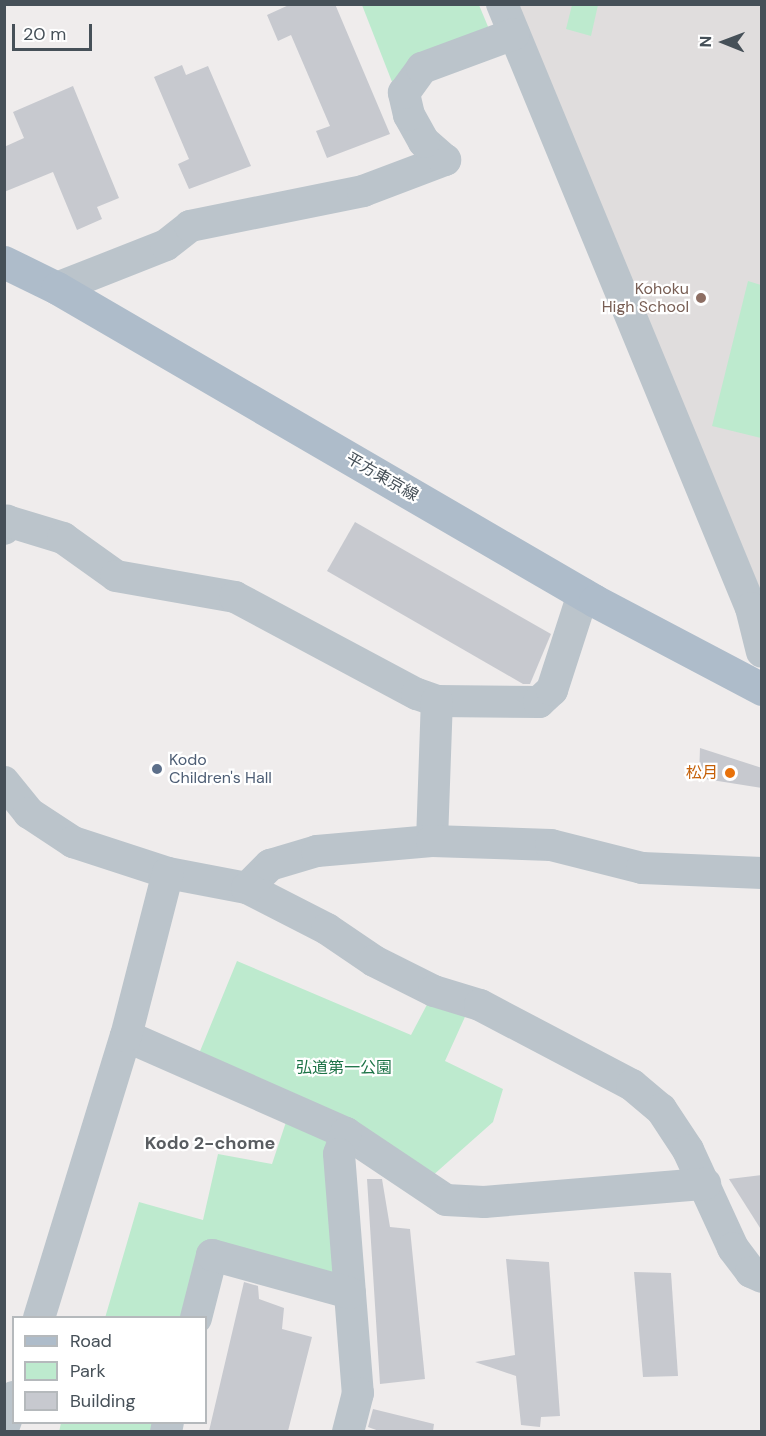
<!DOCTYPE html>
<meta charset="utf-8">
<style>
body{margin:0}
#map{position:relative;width:766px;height:1436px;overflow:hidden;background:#efecec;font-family:"DM Sans","Noto Sans JP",sans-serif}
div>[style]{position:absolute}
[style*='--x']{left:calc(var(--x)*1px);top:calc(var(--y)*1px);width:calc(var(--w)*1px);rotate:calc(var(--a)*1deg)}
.education>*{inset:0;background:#e0dddd}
.green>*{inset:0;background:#bdeace}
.building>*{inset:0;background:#c7c9cf}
.minor>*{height:32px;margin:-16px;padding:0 16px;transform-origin:16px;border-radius:16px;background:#bbc4cb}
.major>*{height:33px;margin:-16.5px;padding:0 16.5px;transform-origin:16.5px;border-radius:16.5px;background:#aebcca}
.dots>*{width:16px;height:16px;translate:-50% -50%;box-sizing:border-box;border:3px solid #fff;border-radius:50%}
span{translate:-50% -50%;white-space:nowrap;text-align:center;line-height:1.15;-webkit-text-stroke:4.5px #fff;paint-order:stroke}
.education-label{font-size:16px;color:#785e54}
.right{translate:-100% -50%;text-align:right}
.street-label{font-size:16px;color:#465058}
.service-label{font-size:16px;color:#4e5e75}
.left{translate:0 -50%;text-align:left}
.food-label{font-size:16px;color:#c56008}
.park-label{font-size:16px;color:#1d7347}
.neighbourhood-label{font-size:18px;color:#595d61;font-weight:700}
.frame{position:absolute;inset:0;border:6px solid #465058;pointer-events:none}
.legend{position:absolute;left:12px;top:1316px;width:195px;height:108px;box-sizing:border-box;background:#fff;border:2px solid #b5b9bc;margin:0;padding:8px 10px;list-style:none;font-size:18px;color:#465058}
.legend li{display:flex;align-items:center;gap:12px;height:30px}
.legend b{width:30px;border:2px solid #b5b9bc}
.north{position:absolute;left:694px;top:12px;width:60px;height:60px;-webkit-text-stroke:4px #fff;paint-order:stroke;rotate:271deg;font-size:16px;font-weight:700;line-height:24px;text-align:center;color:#465058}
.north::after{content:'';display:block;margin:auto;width:21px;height:27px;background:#465058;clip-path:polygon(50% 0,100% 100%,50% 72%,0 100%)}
.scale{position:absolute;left:12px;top:24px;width:80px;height:27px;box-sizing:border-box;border:3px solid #465058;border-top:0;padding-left:8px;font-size:18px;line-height:21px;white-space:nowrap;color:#465058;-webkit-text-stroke:4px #fff;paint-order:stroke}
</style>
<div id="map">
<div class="education">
<i style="clip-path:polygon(518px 5px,761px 5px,761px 592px)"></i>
</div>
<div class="green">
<i style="clip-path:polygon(362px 5px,479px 5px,489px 29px,394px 87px)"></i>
<i style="clip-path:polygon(572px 5px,598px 5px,591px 36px,566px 29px)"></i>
<i style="clip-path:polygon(748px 281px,761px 285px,761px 438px,712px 426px)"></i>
<i style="clip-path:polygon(237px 961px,411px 1035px,431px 997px,469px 1008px,445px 1061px,503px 1089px,493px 1122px,431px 1177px,347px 1124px,340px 1284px,206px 1249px,186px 1317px,105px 1318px,139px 1202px,203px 1220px,218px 1154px,272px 1164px,294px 1098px,196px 1061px)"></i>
<i style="clip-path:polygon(61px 1423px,157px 1423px,154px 1431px,59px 1432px)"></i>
</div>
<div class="building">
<i style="clip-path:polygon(291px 4px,335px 4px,390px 134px,327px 158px,316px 131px,330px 126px,291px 35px,278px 41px,267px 15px)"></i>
<i style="clip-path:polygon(182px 65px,186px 75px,208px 66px,251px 166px,189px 189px,178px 164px,189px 159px,154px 77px)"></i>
<i style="clip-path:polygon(73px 86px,119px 198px,97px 207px,102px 219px,77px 230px,53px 172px,4px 192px,4px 147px,24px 138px,13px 112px)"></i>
<i style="clip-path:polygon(355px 522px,551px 634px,530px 684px,523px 684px,327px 571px)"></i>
<i style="clip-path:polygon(700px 748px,762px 768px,762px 788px,699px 778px)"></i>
<i style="clip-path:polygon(762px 1175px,762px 1231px,729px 1179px)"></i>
<i style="clip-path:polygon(367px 1179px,382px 1179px,390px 1227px,410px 1229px,425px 1379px,380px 1384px)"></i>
<i style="clip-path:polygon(506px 1259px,549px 1262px,560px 1416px,541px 1417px,540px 1427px,521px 1425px,516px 1376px,475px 1362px,515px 1355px)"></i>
<i style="clip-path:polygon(634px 1272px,671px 1273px,678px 1376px,643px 1377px)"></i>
<i style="clip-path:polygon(244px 1282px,258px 1286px,259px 1299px,284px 1308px,282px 1329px,312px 1337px,288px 1431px,209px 1431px)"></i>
<i style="clip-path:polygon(373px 1409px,434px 1424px,433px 1431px,379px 1431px,368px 1427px)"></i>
</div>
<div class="minor">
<i style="--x:502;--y:4;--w:653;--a:67.6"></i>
<i style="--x:751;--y:608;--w:45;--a:76"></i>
<i style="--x:57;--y:288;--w:117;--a:-21.5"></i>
<i style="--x:166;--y:245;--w:31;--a:-38"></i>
<i style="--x:190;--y:226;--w:177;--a:-11.4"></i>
<i style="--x:363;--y:191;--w:88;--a:-20.7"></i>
<i style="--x:445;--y:160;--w:28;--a:-139"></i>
<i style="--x:424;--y:142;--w:31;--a:-119"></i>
<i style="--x:409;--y:115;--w:23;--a:-103"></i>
<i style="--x:404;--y:93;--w:31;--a:-54"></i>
<i style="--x:422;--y:68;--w:98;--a:-20.3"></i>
<i style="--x:4;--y:529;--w:9;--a:-69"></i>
<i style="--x:7;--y:521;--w:59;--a:16.9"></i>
<i style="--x:63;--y:538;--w:65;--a:35.6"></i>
<i style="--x:116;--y:576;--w:121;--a:10"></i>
<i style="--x:235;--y:597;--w:206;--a:28.1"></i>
<i style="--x:417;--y:694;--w:21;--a:19"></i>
<i style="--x:437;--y:701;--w:102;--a:0.6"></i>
<i style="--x:539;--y:702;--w:18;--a:-43"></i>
<i style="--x:552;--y:690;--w:101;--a:-72.1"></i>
<i style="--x:4;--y:782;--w:40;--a:51"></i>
<i style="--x:29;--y:813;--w:53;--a:33.4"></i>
<i style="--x:73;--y:842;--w:100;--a:18.1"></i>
<i style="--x:168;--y:873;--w:80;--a:10.8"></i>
<i style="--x:247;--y:888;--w:90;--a:27.1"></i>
<i style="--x:327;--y:929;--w:57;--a:34.2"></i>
<i style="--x:374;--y:961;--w:67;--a:26.6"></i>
<i style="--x:434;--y:991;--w:48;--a:16.9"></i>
<i style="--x:480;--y:1005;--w:172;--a:27.8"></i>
<i style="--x:632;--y:1085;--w:38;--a:40"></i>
<i style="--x:661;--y:1109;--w:49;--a:56.6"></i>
<i style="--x:688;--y:1150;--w:108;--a:65.3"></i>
<i style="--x:733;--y:1248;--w:30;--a:53"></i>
<i style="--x:751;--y:1272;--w:12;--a:24"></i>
<i style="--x:432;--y:841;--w:140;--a:-88"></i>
<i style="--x:247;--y:888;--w:33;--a:-45"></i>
<i style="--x:270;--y:865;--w:49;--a:-16.6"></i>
<i style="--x:317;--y:851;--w:115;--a:-5"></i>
<i style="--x:432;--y:841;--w:119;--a:1.9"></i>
<i style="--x:551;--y:845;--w:94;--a:14.2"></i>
<i style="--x:642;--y:868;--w:120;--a:2.4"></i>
<i style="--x:126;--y:1036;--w:240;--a:23.8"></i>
<i style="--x:346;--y:1133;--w:120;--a:33.8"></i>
<i style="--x:446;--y:1200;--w:38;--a:3"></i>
<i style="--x:484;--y:1202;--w:222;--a:-4.7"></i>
<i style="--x:346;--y:1133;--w:22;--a:108"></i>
<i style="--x:339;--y:1154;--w:240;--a:85.5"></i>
<i style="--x:358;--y:1393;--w:40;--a:104.4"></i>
<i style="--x:39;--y:1318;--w:295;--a:-72.9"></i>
<i style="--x:126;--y:1036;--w:168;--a:-75.6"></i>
<i style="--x:196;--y:1318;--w:65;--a:-75.7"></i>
<i style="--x:212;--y:1255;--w:143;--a:15.4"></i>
<i style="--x:4;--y:1426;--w:31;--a:-71"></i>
<i style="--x:166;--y:1432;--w:10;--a:-79"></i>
</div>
<div class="major">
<i style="--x:4;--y:262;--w:59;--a:26.1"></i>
<i style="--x:57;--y:288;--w:622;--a:30.19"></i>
<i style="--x:595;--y:601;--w:189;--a:27.8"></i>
</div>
<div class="dots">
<i style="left:701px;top:298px;background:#8d6e63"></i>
<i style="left:157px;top:769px;background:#5c6f8a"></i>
<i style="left:730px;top:773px;background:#e8710a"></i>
</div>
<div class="education-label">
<span class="right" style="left:689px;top:298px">Kohoku<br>High School</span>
</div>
<div class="street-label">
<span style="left:382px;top:477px;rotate:30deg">平方東京線</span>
</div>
<div class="service-label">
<span class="left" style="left:169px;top:769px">Kodo<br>Children's Hall</span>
</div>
<div class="food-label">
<span class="right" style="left:718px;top:773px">松月</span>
</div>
<div class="park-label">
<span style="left:344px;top:1068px">弘道第一公園</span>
</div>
<div class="neighbourhood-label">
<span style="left:210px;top:1143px">Kodo 2-chome</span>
</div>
<div class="frame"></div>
<ul class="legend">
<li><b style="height:8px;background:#aebcca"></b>Road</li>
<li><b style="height:16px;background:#bdeace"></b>Park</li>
<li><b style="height:16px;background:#c7c9cf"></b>Building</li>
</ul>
<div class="north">N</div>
<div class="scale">20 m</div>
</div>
